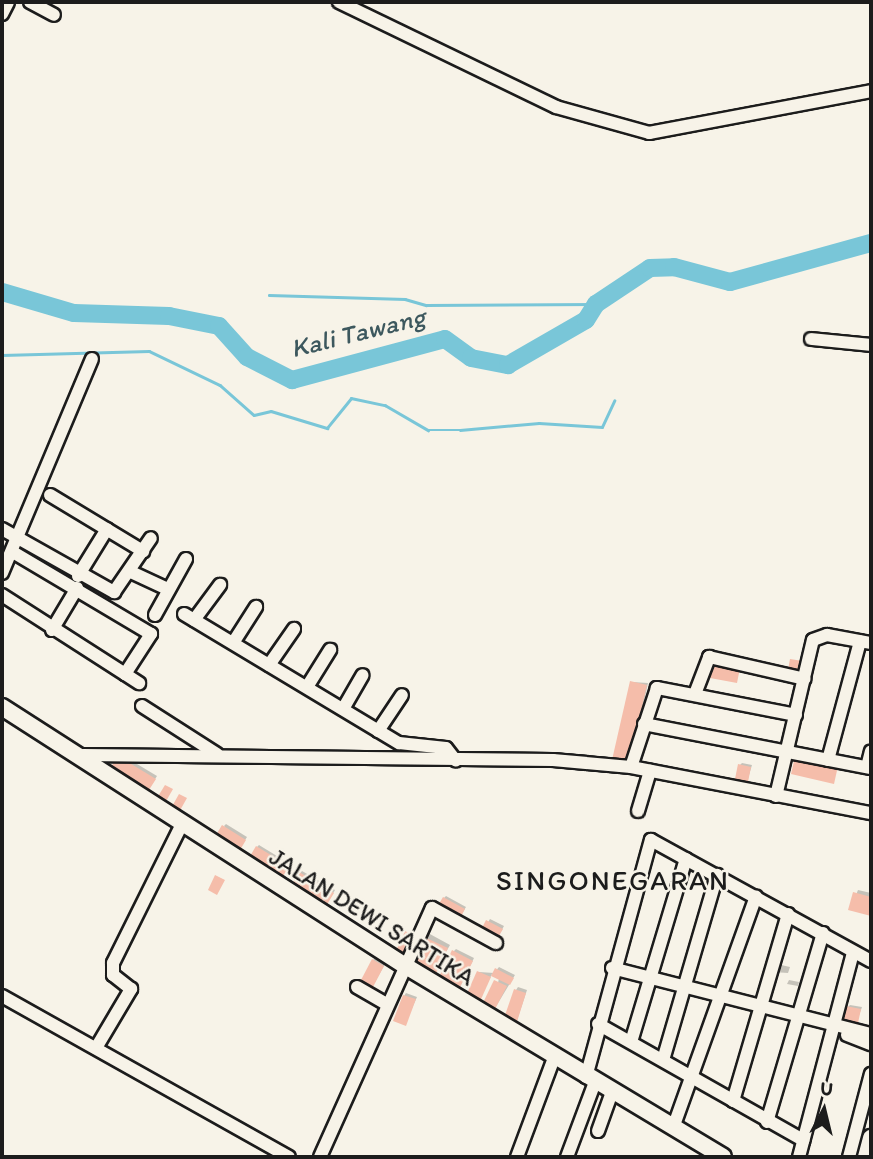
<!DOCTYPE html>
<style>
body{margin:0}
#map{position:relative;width:873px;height:1159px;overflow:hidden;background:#f7f3e8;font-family:Itim,sans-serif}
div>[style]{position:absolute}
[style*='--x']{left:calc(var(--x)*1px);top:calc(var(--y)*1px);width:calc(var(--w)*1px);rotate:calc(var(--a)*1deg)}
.shadow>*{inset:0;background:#0003}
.stream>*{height:2.5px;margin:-1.25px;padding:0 1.25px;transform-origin:1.25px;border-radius:1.25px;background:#79c6d8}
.river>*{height:18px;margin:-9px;padding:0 9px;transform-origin:9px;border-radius:9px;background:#79c6d8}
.building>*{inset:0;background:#f5bdaa}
.roads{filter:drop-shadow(2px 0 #1c1c1c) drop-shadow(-2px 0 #1c1c1c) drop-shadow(0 2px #1c1c1c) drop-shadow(0 -2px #1c1c1c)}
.minor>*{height:12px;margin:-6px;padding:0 6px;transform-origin:6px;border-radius:6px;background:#f7f3e8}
.major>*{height:16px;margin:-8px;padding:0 8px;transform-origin:8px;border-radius:8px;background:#f7f3e8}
span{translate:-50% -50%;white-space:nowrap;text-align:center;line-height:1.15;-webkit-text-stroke:5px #f7f3e8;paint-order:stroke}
.street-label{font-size:24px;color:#1c1c1c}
.water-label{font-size:26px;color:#3d585e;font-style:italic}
.quarter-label{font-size:28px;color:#1c1c1c;letter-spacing:2px}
.frame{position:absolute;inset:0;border:4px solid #1c1c1c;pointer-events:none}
.north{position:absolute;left:789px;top:1075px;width:70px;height:70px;-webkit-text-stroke:5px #f7f3e8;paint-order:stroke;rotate:7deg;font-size:19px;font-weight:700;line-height:28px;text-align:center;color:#1c1c1c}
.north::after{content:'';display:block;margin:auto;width:24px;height:32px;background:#1c1c1c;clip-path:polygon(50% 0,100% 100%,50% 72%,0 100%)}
</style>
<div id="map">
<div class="shadow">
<i style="clip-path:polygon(632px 682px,648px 683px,631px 760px)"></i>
<i style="clip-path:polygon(122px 755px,157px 776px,149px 789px)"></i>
<i style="clip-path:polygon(742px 763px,752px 765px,746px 785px,740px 765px)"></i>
<i style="clip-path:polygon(226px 824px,247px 837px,239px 850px,224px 826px)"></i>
<i style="clip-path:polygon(259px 845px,290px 864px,281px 878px,257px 847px)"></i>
<i style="clip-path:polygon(302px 871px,335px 890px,325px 907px,300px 873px)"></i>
<i style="clip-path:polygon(858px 890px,871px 893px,871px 914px,850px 909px)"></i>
<i style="clip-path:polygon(446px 896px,466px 907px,460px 917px,444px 898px)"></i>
<i style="clip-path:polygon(490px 919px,504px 926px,498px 937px,482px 932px)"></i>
<i style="clip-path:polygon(428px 933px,450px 945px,433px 975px,424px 937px)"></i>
<i style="clip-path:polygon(456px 949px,474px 958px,460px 987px,453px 952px)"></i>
<i style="clip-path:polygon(375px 958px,385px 964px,375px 982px,373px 960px)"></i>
<i style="clip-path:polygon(777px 964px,790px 967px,788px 973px,773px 972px)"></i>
<i style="clip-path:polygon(499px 967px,515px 975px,492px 1013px,499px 978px,492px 974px,477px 1004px,479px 972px,494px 973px)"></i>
<i style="clip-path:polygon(789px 980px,799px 982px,798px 986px,787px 984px)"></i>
<i style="clip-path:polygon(518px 987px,527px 990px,517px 1020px,516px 990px)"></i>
<i style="clip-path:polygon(406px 993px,417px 997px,405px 1024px,404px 996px)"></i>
<i style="clip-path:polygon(850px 1005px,862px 1007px,857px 1021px,848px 1007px)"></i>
</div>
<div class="stream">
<i style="--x:269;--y:295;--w:136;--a:1.7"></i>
<i style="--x:405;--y:299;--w:22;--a:16"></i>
<i style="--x:426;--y:305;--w:170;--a:-0.3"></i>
<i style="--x:2;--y:355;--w:147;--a:-1.6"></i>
<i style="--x:149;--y:351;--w:79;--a:25.6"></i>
<i style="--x:220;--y:385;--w:45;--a:41.4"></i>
<i style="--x:254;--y:415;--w:17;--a:-13"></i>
<i style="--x:271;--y:411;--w:59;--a:16.9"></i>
<i style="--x:327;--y:428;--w:38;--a:-51"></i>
<i style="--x:351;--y:398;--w:35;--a:12"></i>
<i style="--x:385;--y:405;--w:50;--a:30.2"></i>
<i style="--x:428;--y:430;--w:32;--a:0"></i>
<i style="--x:460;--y:430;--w:79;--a:-5.1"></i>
<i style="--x:539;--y:423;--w:63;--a:3.6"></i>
<i style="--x:602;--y:427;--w:29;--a:-65"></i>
</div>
<div class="river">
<i style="--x:2;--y:292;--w:75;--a:16.3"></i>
<i style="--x:74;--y:313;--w:95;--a:1.8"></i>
<i style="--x:169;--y:316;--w:51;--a:11.3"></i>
<i style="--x:219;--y:326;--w:42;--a:47.9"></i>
<i style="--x:247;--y:357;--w:51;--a:27.1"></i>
<i style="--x:292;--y:380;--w:158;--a:-15"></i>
<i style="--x:445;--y:339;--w:32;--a:36"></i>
<i style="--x:471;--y:358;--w:38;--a:11"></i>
<i style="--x:508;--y:365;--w:90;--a:-30"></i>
<i style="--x:586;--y:320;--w:19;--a:-58"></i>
<i style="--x:596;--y:304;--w:65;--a:-33.7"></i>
<i style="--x:650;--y:268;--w:24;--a:-2"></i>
<i style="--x:674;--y:267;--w:58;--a:15"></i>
<i style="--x:730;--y:282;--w:146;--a:-15.5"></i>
</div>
<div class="building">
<i style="clip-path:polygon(790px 659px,809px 662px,807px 674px,788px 670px)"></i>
<i style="clip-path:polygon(713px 662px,740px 668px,737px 683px,710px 678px)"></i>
<i style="clip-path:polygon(630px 681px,647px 685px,629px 764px,612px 760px)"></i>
<i style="clip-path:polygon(118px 756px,156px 779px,147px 793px,109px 770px)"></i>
<i style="clip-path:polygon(795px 757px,838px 766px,834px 784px,791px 774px)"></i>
<i style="clip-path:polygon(738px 764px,751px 767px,747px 787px,734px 784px)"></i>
<i style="clip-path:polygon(165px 785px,173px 789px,165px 803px,157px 798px)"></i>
<i style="clip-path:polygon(179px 794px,187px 798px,178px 814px,170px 810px)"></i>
<i style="clip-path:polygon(222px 825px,246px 840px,237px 855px,213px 840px)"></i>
<i style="clip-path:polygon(256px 846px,289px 866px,279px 883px,246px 863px)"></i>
<i style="clip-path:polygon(299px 872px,334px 893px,323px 911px,288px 891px)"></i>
<i style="clip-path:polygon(215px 875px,225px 880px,217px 895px,208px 890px)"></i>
<i style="clip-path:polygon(853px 892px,871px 897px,871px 916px,848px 910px)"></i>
<i style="clip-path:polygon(443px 897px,465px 909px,458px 922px,436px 909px)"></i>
<i style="clip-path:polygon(486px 920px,503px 929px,496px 941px,480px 932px)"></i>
<i style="clip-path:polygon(405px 931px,417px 937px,407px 959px,395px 953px)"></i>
<i style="clip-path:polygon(422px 936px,448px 948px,434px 978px,408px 965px)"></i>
<i style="clip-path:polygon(452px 950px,473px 961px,458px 991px,437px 981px)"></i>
<i style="clip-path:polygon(372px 959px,384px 966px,373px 987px,361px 980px)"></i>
<i style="clip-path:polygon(495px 968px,514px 978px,510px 985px,491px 976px)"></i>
<i style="clip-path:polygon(477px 971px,491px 977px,478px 1006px,464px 1000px)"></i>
<i style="clip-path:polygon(494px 980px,507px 986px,492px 1015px,480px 1009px)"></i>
<i style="clip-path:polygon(514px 989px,526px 993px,516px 1025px,503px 1021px)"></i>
<i style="clip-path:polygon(403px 995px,416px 999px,406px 1026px,393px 1021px)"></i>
<i style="clip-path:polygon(846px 1006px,861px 1009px,858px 1023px,843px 1020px)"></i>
</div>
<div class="roads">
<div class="minor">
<i style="--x:30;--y:2;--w:27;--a:28"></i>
<i style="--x:339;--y:2;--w:241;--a:25.8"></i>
<i style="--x:556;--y:107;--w:97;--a:15.6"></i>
<i style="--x:649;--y:133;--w:226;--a:-10.7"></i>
<i style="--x:2;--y:14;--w:13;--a:-63"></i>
<i style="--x:811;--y:339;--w:60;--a:5.7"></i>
<i style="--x:50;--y:495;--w:109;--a:31.1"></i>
<i style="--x:2;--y:529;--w:129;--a:29.4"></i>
<i style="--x:114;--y:592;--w:65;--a:-55.6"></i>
<i style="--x:131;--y:572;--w:38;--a:25"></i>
<i style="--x:2;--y:573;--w:232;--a:-67.2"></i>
<i style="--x:78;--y:576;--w:55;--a:-58.3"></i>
<i style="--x:2;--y:595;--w:146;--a:32.7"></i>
<i style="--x:125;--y:674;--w:48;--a:-57"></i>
<i style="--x:151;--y:634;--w:161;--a:-149.3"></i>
<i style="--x:184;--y:614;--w:251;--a:31"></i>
<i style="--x:399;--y:743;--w:47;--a:6.1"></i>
<i style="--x:446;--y:748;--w:16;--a:52"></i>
<i style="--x:155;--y:615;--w:64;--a:-61"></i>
<i style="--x:194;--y:620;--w:44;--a:-53.4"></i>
<i style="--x:52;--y:630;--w:49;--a:-59.2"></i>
<i style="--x:233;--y:643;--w:43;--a:-57.4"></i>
<i style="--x:269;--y:665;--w:44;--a:-55.2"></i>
<i style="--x:125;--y:674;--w:17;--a:33"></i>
<i style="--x:307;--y:687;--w:44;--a:-58.1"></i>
<i style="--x:695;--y:694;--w:40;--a:-69"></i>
<i style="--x:709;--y:657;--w:98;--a:12.9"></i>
<i style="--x:142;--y:706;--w:89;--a:32.6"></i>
<i style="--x:343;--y:709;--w:39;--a:-60"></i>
<i style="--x:796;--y:715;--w:142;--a:-169"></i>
<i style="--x:657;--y:688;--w:83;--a:108.2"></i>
<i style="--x:631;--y:767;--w:244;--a:10.9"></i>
<i style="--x:644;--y:724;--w:231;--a:11"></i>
<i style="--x:378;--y:731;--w:43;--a:-56.3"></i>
<i style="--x:83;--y:755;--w:470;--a:0.6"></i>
<i style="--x:553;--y:760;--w:78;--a:5.1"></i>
<i style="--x:828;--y:760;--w:123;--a:-74.9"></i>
<i style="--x:867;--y:767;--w:16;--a:-76"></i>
<i style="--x:776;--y:796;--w:160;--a:-76.7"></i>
<i style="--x:813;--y:640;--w:15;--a:-20"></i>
<i style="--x:827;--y:635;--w:45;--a:10.3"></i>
<i style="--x:638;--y:811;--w:42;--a:-73.3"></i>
<i style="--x:612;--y:968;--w:267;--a:14.3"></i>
<i style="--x:357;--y:987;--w:32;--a:30"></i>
<i style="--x:2;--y:996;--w:329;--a:29.3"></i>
<i style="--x:598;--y:1024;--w:236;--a:29.5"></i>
<i style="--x:847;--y:1035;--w:26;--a:21"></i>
<i style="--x:631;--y:1042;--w:191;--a:-73.3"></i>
<i style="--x:96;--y:1048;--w:69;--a:-59.3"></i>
<i style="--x:131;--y:989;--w:23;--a:-142"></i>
<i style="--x:113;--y:975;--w:12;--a:-90"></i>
<i style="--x:113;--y:963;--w:157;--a:-63.6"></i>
<i style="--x:663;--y:1060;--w:193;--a:-73.7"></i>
<i style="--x:586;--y:1077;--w:246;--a:-74.7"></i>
<i style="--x:651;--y:840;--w:251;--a:28.8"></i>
<i style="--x:733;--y:1101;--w:195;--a:-73.6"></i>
<i style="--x:767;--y:1122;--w:197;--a:-73.5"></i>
<i style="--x:673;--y:1128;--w:246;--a:-70.3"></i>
<i style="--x:598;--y:1131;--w:41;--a:-70.3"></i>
<i style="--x:320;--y:1157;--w:273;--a:-65.8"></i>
<i style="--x:432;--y:908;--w:73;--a:28.7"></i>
<i style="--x:517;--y:1157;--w:106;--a:-69.5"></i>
<i style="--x:567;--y:1157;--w:80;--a:-69.5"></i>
<i style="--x:799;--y:1157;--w:211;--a:-75.2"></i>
<i style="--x:849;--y:1157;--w:86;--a:-75.2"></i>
</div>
<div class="major">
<i style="--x:2;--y:707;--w:478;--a:32.7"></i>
<i style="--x:404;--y:965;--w:372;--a:31"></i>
<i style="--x:866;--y:1157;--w:20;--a:-75"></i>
</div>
</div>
<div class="street-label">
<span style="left:372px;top:917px;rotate:32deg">JALAN DEWI SARTIKA</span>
</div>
<div class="water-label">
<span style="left:358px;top:333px;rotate:-14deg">Kali Tawang</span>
</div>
<div class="quarter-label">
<span style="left:613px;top:880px">SINGONEGARAN</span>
</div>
<div class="frame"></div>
<div class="north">U</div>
</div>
